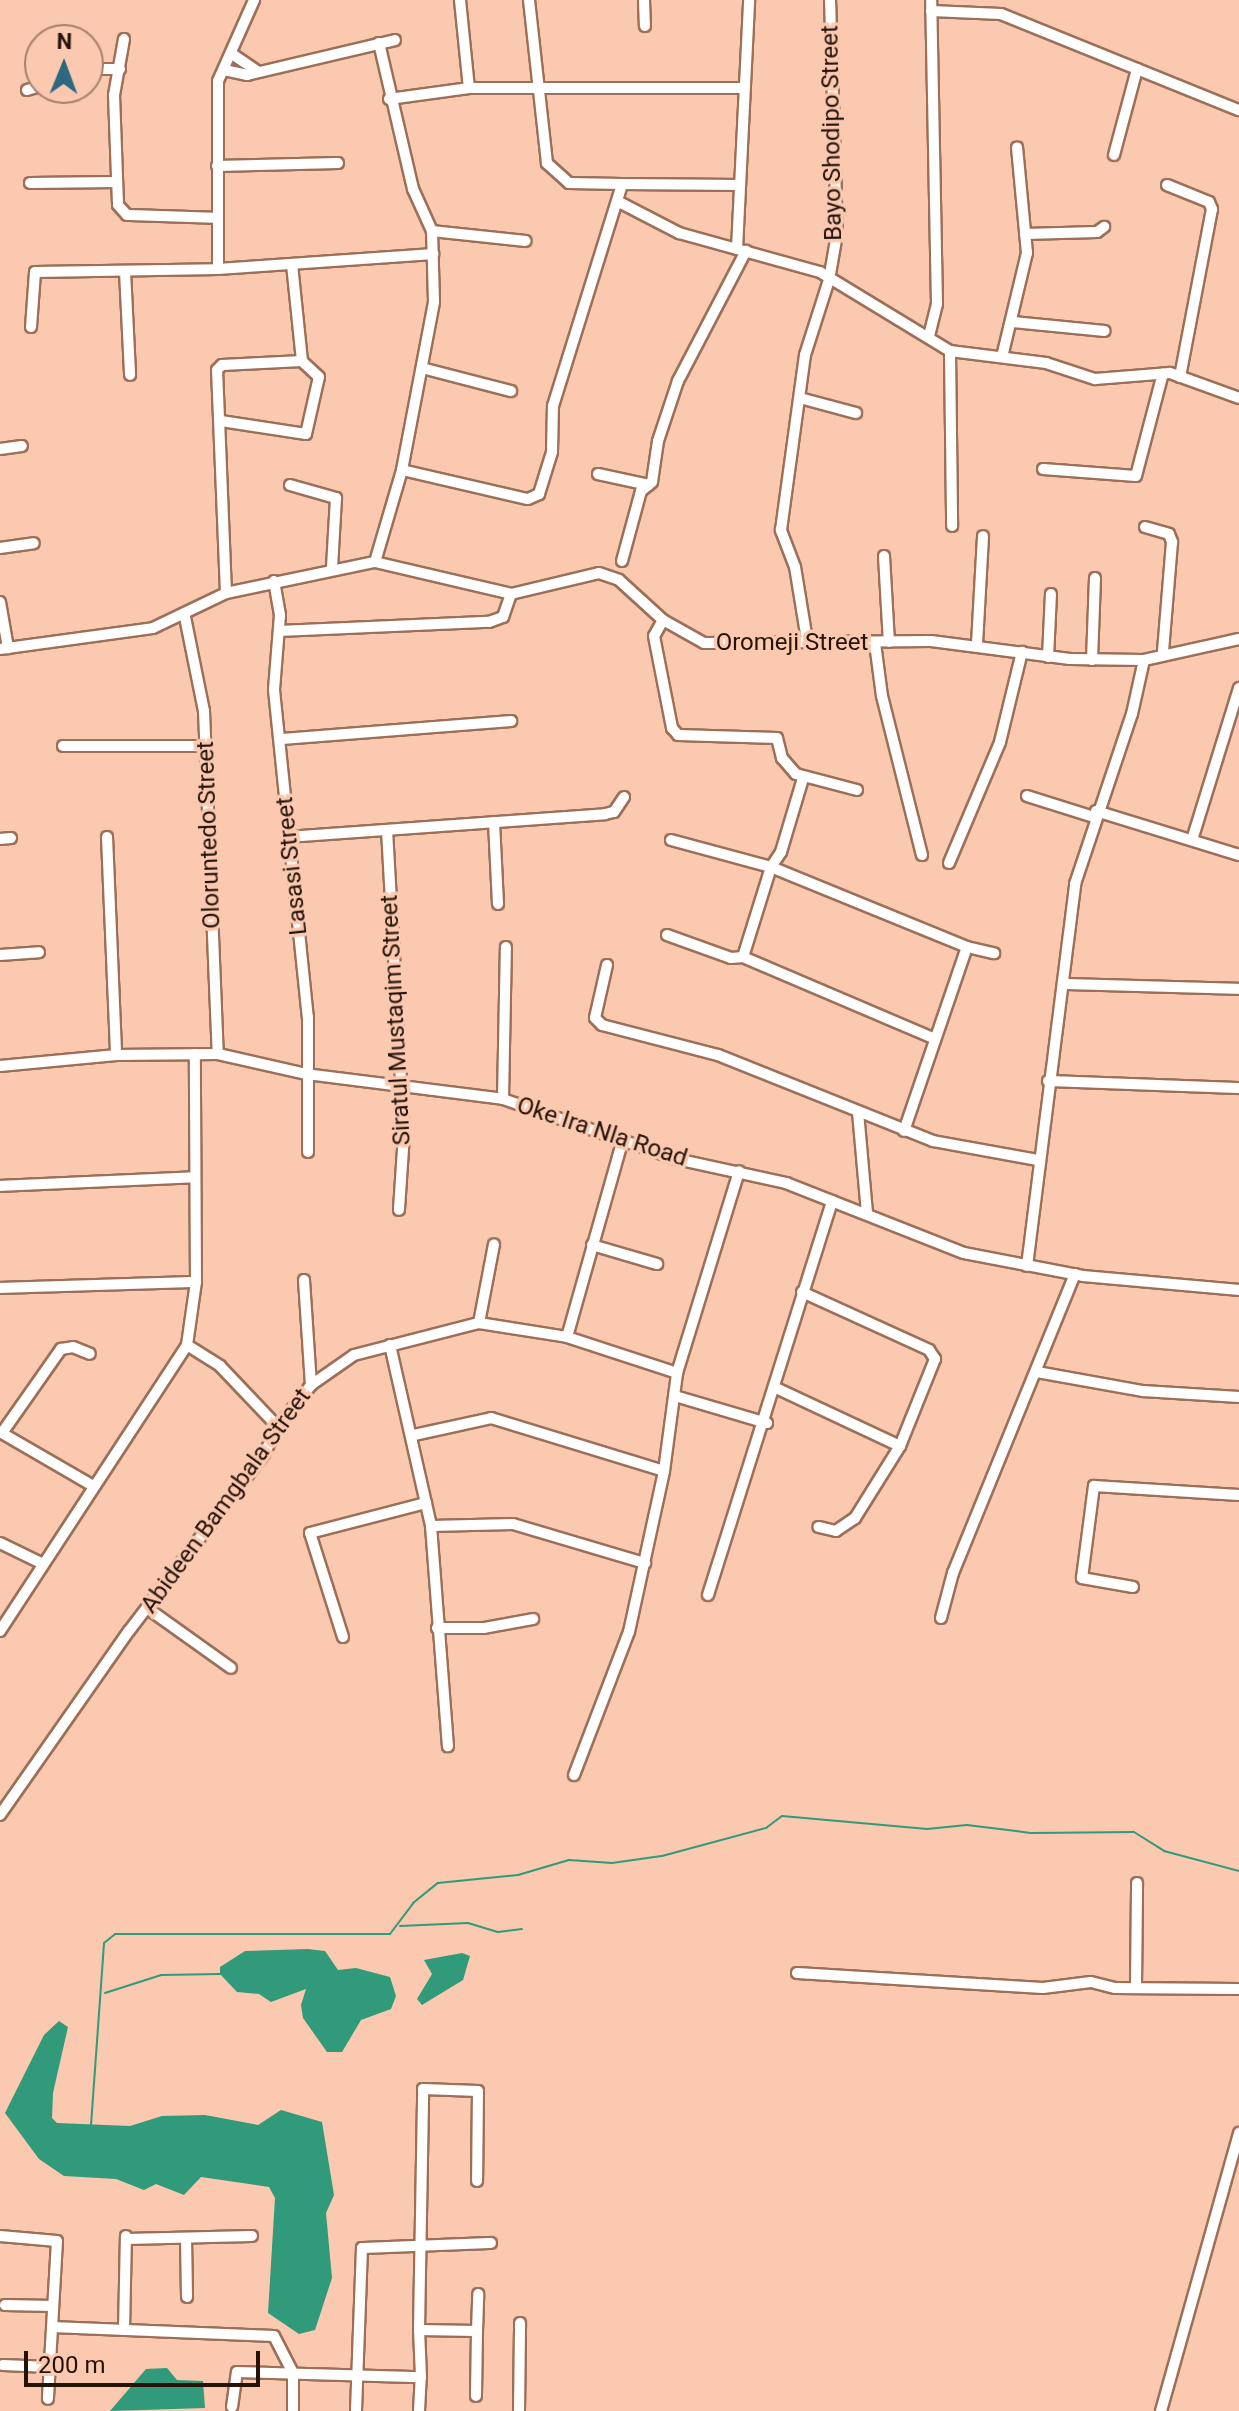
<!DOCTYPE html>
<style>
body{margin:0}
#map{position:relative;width:1239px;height:2411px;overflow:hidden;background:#fac9af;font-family:Roboto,sans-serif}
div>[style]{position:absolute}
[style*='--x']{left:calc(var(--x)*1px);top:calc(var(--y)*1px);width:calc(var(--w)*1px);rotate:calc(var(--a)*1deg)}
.water>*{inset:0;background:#309a7a}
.stream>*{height:2px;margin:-1px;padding:0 1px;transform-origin:1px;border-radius:1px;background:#309a7a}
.roads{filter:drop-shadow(2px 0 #9c6f58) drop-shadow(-2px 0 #9c6f58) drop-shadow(0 2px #9c6f58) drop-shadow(0 -2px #9c6f58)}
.minor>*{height:10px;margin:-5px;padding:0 5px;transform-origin:5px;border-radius:5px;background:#fff}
span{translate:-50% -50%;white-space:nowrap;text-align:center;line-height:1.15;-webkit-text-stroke:7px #fac9af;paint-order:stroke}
.street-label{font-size:24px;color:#25130a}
.north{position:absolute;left:24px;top:24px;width:80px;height:80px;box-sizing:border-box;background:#fac9af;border:2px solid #a5806d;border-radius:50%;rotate:1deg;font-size:22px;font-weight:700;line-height:32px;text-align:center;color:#25130a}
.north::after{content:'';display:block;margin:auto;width:28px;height:36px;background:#2d6780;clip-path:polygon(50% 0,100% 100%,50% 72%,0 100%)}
.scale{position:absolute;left:24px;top:2351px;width:236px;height:36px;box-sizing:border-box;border:4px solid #25130a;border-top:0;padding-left:10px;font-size:24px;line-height:28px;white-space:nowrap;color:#25130a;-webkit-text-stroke:6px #fac9af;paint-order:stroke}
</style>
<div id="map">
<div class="water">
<i style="clip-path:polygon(308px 1949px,325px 1951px,338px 1970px,356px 1968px,390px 1977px,396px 1996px,391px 2009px,361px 2020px,342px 2052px,327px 2052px,303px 2018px,301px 2005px,306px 1989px,271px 2002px,259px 1994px,237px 1992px,220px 1974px,220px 1967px,245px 1951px)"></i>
<i style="clip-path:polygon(462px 1953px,470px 1956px,463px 1980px,422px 2005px,417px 1999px,432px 1974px,424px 1960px)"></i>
<i style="clip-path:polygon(59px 2021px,68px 2027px,53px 2093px,52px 2118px,57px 2123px,130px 2126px,162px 2116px,205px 2115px,258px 2125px,281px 2110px,322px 2122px,334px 2195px,326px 2213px,332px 2278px,315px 2330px,299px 2334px,268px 2313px,275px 2198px,269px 2187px,201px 2177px,184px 2195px,156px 2184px,144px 2190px,116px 2179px,64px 2176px,39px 2159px,5px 2113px,44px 2035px)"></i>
<i style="clip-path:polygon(167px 2368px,177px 2380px,203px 2381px,205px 2408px,110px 2411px,146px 2369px)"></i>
</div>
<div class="stream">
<i style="--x:400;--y:1926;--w:68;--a:-2.5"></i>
<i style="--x:468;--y:1923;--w:31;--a:17"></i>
<i style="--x:498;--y:1932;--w:24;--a:-7"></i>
<i style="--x:105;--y:1993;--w:59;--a:-17.8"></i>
<i style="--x:161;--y:1975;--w:59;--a:-1"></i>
<i style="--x:91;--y:2125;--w:182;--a:-85.9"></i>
<i style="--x:104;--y:1943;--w:14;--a:-39"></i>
<i style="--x:115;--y:1934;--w:275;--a:0"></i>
<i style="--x:390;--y:1934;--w:39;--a:-53"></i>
<i style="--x:413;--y:1903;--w:32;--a:-39"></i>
<i style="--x:438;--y:1883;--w:80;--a:-5.7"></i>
<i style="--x:518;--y:1875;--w:53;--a:-16.4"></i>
<i style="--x:569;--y:1860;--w:43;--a:4"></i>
<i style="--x:612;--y:1863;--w:50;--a:-8"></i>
<i style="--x:662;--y:1856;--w:108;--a:-15.1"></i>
<i style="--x:766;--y:1828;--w:20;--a:-37"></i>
<i style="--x:782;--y:1816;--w:146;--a:5.1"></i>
<i style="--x:927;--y:1829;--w:40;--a:-5.7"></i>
<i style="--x:967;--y:1825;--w:64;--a:7.1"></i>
<i style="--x:1031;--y:1833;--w:103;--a:-0.6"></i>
<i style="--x:1134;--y:1832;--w:36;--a:32"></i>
<i style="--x:1164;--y:1851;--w:78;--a:14.9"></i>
</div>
<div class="roads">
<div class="minor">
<i style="--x:460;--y:0;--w:88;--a:84.2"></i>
<i style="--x:644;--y:0;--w:26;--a:88"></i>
<i style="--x:931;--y:11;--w:70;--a:2.5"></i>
<i style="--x:1001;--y:14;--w:257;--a:22"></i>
<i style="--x:124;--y:39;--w:57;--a:100.1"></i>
<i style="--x:114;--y:95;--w:110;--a:87.9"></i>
<i style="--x:118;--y:205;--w:13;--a:48"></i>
<i style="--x:127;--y:215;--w:89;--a:1.9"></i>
<i style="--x:232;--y:54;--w:30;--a:34"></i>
<i style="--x:88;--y:69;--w:32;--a:0"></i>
<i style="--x:224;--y:70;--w:24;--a:12"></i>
<i style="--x:247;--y:75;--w:152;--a:-13.3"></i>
<i style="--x:27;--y:90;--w:14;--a:-17"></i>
<i style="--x:389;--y:99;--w:81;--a:-7.8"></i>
<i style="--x:469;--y:88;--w:275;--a:0"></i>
<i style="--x:1114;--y:155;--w:89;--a:-75"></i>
<i style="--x:217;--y:166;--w:121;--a:-1.4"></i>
<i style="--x:30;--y:183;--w:87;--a:-0.7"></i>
<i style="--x:622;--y:184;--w:118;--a:0.5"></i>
<i style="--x:1167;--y:185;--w:45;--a:22"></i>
<i style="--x:1209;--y:202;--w:8;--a:67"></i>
<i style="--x:1212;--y:209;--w:171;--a:100.8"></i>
<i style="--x:619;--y:202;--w:68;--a:27.3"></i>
<i style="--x:679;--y:233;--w:146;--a:15.5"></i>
<i style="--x:820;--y:272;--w:152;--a:31.3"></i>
<i style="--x:950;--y:351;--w:97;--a:7.1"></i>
<i style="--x:1046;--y:363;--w:52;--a:18.1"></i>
<i style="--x:1095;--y:379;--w:75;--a:-4.6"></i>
<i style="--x:1170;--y:373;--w:73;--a:19.9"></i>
<i style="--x:432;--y:231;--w:94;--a:6.1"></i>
<i style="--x:1025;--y:234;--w:72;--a:-1.6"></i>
<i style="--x:1097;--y:232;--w:9;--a:-36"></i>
<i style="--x:737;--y:249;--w:249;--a:-87.2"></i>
<i style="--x:218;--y:269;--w:188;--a:-90"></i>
<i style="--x:218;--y:81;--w:89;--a:-66"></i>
<i style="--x:125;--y:271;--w:104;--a:87.2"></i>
<i style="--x:1013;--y:322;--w:92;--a:5.6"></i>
<i style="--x:31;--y:327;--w:55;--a:-85.8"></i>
<i style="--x:35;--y:272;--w:183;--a:-0.9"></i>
<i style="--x:218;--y:269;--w:216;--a:-4"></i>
<i style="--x:929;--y:336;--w:33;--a:-76"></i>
<i style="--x:937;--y:304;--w:304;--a:-91.1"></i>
<i style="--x:950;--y:351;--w:175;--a:89.3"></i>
<i style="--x:1002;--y:357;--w:107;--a:-76.5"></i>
<i style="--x:1027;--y:253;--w:106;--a:-95.4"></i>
<i style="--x:422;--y:368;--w:92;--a:14.5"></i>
<i style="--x:800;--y:398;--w:58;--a:15"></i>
<i style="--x:221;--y:421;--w:86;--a:8.7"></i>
<i style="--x:306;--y:434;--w:58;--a:-77.2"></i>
<i style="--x:319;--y:377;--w:23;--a:-137"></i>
<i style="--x:302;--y:361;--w:97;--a:-95.9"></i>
<i style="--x:0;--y:449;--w:22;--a:-8"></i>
<i style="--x:1043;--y:469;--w:93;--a:4.3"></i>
<i style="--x:1136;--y:476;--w:106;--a:-75.3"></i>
<i style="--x:402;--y:470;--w:129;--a:13"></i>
<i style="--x:528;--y:499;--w:12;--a:-24"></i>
<i style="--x:539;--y:494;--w:44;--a:-72.8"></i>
<i style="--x:552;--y:452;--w:46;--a:-88.8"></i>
<i style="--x:553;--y:406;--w:232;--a:-72.7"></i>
<i style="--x:622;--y:184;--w:53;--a:-178.9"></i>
<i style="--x:569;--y:183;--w:30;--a:-138"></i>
<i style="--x:547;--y:163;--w:164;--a:-96.3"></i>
<i style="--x:598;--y:474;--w:52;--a:12.2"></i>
<i style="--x:290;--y:485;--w:48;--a:15.8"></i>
<i style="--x:336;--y:498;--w:70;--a:93.3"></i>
<i style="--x:1145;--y:527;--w:25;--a:16"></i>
<i style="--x:1169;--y:534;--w:9;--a:69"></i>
<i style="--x:1172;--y:542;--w:110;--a:94.7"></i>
<i style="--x:0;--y:548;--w:34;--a:-8"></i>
<i style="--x:884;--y:556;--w:86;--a:86.7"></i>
<i style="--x:622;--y:561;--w:73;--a:-74.8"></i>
<i style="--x:641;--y:491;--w:14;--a:-39"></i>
<i style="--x:652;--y:482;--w:41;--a:-81.7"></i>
<i style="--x:658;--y:441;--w:63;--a:-71.6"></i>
<i style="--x:678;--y:381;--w:147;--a:-62.4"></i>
<i style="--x:375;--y:562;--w:96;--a:-73.6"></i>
<i style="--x:402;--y:470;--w:171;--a:-79.2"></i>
<i style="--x:434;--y:302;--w:71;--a:-91.6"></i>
<i style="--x:432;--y:231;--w:46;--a:-114.3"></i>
<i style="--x:413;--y:189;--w:150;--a:-103.1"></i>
<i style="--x:274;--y:581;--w:35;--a:80"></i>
<i style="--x:280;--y:615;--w:75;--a:94.6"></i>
<i style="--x:274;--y:690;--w:329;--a:84.1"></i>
<i style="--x:308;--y:1017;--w:135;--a:90"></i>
<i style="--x:226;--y:593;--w:223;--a:-92.3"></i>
<i style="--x:217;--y:370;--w:7;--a:-45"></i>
<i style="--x:222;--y:365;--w:80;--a:-2.9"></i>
<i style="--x:0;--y:602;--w:47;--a:80.1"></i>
<i style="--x:185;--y:617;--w:96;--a:78.6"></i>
<i style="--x:204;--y:711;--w:343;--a:87.7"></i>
<i style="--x:663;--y:620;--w:18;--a:119"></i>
<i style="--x:654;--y:636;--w:94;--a:78.9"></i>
<i style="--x:672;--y:728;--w:9;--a:49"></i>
<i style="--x:678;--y:735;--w:99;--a:1.7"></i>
<i style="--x:777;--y:738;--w:21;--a:76"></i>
<i style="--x:782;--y:758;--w:21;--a:49"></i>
<i style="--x:796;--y:774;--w:63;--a:14.7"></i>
<i style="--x:279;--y:631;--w:210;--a:-2.5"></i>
<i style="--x:489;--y:622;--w:15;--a:-20"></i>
<i style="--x:503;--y:617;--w:24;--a:-71"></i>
<i style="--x:807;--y:640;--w:74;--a:-99.3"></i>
<i style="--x:795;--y:567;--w:40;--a:-111"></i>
<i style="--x:781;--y:530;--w:177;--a:-82.2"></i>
<i style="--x:805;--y:355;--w:79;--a:-72.3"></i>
<i style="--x:829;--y:280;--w:47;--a:-80.1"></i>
<i style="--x:837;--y:234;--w:234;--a:-91.7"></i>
<i style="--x:875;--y:643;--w:53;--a:82.5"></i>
<i style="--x:882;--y:696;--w:164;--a:75.9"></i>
<i style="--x:977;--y:644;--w:108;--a:-86.8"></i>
<i style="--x:0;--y:649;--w:154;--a:-7.8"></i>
<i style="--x:153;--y:628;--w:81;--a:-25.6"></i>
<i style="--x:226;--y:593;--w:152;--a:-11.8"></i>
<i style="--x:375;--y:562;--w:140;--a:13.2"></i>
<i style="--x:511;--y:594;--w:90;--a:-13.4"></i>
<i style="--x:599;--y:573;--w:21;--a:19"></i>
<i style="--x:619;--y:580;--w:59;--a:42.3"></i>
<i style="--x:663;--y:620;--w:47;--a:29.3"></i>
<i style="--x:704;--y:643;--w:227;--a:-0.5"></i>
<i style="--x:931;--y:641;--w:140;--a:7.4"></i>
<i style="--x:1070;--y:659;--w:74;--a:0.8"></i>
<i style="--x:1144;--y:660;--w:97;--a:-12.5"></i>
<i style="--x:1048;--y:657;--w:63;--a:-87.3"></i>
<i style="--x:1092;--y:660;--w:82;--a:-87.9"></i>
<i style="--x:282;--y:739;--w:230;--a:-4.5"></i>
<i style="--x:63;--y:746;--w:141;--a:0"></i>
<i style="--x:1027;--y:796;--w:70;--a:17.4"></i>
<i style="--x:1096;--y:811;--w:150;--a:17.1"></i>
<i style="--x:494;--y:822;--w:82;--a:87.2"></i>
<i style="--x:387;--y:830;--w:304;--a:86.8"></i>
<i style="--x:404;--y:1134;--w:76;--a:93.8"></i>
<i style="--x:107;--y:837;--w:218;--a:87.6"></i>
<i style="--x:287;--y:837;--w:319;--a:-4.1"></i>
<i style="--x:605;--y:814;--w:9;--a:-13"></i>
<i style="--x:614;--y:812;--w:18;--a:-56"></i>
<i style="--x:0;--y:839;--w:11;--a:-5"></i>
<i style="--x:671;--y:840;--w:104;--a:15.1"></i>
<i style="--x:771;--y:867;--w:18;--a:-56"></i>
<i style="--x:781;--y:852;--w:77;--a:-73.4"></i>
<i style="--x:1192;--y:840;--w:159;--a:-72.8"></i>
<i style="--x:949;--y:863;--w:131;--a:-67.1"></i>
<i style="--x:1000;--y:742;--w:93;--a:-76.3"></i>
<i style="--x:667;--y:935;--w:68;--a:19.8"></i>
<i style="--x:731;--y:958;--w:12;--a:-5"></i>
<i style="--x:0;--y:955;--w:39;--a:-4"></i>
<i style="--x:607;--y:965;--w:54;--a:102.8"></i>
<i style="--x:595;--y:1018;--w:10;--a:45"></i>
<i style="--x:602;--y:1025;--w:120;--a:14.5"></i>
<i style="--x:718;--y:1055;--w:232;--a:21.8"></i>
<i style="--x:933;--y:1141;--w:107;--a:10.3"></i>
<i style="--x:1063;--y:984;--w:176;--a:1.6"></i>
<i style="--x:933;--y:1038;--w:207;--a:-156.9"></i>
<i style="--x:743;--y:957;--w:94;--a:-72.7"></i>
<i style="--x:771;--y:867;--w:212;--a:22.2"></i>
<i style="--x:967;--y:947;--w:28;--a:13"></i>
<i style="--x:0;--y:1066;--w:117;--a:-5.4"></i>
<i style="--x:116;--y:1055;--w:102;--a:-0.6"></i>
<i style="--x:218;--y:1054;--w:90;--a:12.8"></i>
<i style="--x:306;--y:1074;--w:199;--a:7.2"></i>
<i style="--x:503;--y:1099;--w:183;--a:19.1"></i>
<i style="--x:676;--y:1159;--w:113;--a:12.3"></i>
<i style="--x:786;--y:1183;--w:191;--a:21.5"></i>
<i style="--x:964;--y:1253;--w:121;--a:10.9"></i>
<i style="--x:1083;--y:1276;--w:157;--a:5.1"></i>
<i style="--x:1048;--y:1081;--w:191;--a:2.1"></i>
<i style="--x:503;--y:1099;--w:152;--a:-88.9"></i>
<i style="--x:858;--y:1112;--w:101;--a:84.9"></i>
<i style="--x:904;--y:1131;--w:194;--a:-71.1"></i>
<i style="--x:0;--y:1186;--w:195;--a:-2.6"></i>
<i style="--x:592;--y:1245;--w:68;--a:16.3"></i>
<i style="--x:1027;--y:1266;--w:385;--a:-82.8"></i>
<i style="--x:1075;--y:884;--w:179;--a:-71.5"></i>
<i style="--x:1132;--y:714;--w:55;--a:-77.5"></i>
<i style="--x:304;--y:1280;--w:105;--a:86.2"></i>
<i style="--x:0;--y:1288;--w:196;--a:-1.8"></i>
<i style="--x:802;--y:1292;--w:140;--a:24.5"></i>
<i style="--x:929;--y:1350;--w:11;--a:56"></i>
<i style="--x:935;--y:1359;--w:94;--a:111.9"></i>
<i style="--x:900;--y:1446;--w:85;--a:122"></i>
<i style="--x:855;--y:1518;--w:23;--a:146"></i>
<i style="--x:836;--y:1531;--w:18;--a:-167"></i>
<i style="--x:479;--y:1323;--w:80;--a:-79.2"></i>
<i style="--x:567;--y:1337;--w:202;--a:-74.2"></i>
<i style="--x:187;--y:1345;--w:39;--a:32"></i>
<i style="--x:220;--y:1366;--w:84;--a:46.4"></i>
<i style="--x:390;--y:1345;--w:186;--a:77.2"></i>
<i style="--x:431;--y:1526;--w:221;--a:85.6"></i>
<i style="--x:1037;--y:1372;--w:108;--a:10.2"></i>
<i style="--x:1143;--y:1391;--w:96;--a:3.6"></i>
<i style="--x:776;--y:1388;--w:137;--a:25.1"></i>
<i style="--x:675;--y:1396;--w:96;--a:16.4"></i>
<i style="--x:0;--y:1432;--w:108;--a:30.1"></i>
<i style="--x:2;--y:1433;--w:103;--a:-54.9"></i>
<i style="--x:61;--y:1349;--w:12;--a:-9"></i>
<i style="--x:73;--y:1347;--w:18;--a:22"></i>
<i style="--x:414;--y:1435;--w:79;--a:-12.4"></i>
<i style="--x:491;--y:1418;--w:181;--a:17"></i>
<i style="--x:431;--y:1526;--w:82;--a:-1.4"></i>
<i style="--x:513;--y:1524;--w:138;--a:16.5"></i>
<i style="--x:0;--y:1543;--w:48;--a:26"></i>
<i style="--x:1133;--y:1587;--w:52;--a:-170"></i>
<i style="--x:1082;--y:1578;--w:93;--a:-82.6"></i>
<i style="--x:1094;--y:1486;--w:145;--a:3.6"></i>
<i style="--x:708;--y:1595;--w:413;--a:-72.5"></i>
<i style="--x:147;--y:1608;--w:103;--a:35.5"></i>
<i style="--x:941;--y:1618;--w:47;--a:-75.1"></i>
<i style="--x:953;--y:1573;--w:323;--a:-67.8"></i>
<i style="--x:437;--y:1628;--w:47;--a:0"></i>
<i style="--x:484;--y:1628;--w:50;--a:-10.4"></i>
<i style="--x:0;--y:1631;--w:342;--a:-56.8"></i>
<i style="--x:187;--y:1345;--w:64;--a:-81.9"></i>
<i style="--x:196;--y:1282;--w:228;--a:-90.3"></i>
<i style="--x:343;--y:1637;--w:109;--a:-107.6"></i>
<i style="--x:310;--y:1533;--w:120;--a:-14.5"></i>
<i style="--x:574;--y:1775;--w:153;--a:-69"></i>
<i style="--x:629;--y:1632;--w:165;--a:-77.7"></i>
<i style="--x:664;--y:1471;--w:99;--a:-82.4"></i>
<i style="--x:677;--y:1373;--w:211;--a:-72.9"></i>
<i style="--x:0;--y:1815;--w:225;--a:-55"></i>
<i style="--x:129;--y:1631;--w:223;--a:-52.7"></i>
<i style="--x:264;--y:1454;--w:30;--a:-63"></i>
<i style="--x:278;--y:1427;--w:53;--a:-51.8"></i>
<i style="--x:311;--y:1385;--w:52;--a:-34.9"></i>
<i style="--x:354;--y:1355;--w:129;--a:-14.4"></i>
<i style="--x:479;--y:1323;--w:89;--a:9"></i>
<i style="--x:567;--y:1337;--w:116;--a:18.1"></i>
<i style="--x:797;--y:1973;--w:246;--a:3.5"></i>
<i style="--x:1043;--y:1988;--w:48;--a:-7.1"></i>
<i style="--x:1091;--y:1982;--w:25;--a:14"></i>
<i style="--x:1115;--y:1988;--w:124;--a:0.5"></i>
<i style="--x:1136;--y:1985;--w:102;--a:-89.4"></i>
<i style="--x:0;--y:2236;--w:57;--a:5"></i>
<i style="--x:57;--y:2241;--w:158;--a:93.3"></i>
<i style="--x:186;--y:2238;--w:59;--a:89"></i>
<i style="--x:126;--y:2239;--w:126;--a:-1.4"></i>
<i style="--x:5;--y:2305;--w:48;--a:1.2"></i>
<i style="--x:52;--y:2327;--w:222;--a:2.3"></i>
<i style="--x:274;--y:2336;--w:42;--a:62.8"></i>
<i style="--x:293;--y:2373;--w:37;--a:90"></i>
<i style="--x:124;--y:2330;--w:94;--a:-88.8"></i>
<i style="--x:419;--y:2330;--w:241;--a:-89"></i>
<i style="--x:423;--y:2089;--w:55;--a:2.1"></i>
<i style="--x:478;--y:2091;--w:90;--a:90.6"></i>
<i style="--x:477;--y:2331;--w:37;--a:-88"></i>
<i style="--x:3;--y:2365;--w:47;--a:2.4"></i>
<i style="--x:232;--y:2407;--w:35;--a:-82"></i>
<i style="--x:237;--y:2372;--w:184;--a:1.6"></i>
<i style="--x:421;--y:2377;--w:47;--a:-92.4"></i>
<i style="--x:419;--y:2330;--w:58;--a:1"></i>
<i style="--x:477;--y:2331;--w:65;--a:90.9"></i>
<i style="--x:356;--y:2411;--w:163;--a:-87.9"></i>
<i style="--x:362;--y:2248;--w:129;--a:-2.2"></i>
<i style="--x:419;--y:2411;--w:34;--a:-87"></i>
<i style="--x:519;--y:2411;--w:88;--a:-89.3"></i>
<i style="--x:1161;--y:2411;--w:289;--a:-74.3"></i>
</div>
</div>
<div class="street-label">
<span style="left:832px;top:133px;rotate:-91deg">Bayo Shodipo Street</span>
<span style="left:792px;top:643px">Oromeji Street</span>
<span style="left:209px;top:835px;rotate:-92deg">Oloruntedo Street</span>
<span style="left:292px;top:866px;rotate:-96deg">Lasasi Street</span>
<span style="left:396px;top:1020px;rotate:-93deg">Siratul Mustaqim Street</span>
<span style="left:602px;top:1132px;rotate:18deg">Oke Ira Nla Road</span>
<span style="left:226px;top:1501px;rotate:-54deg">Abideen Bamgbala Street</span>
</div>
<div class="north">N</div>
<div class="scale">200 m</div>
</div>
